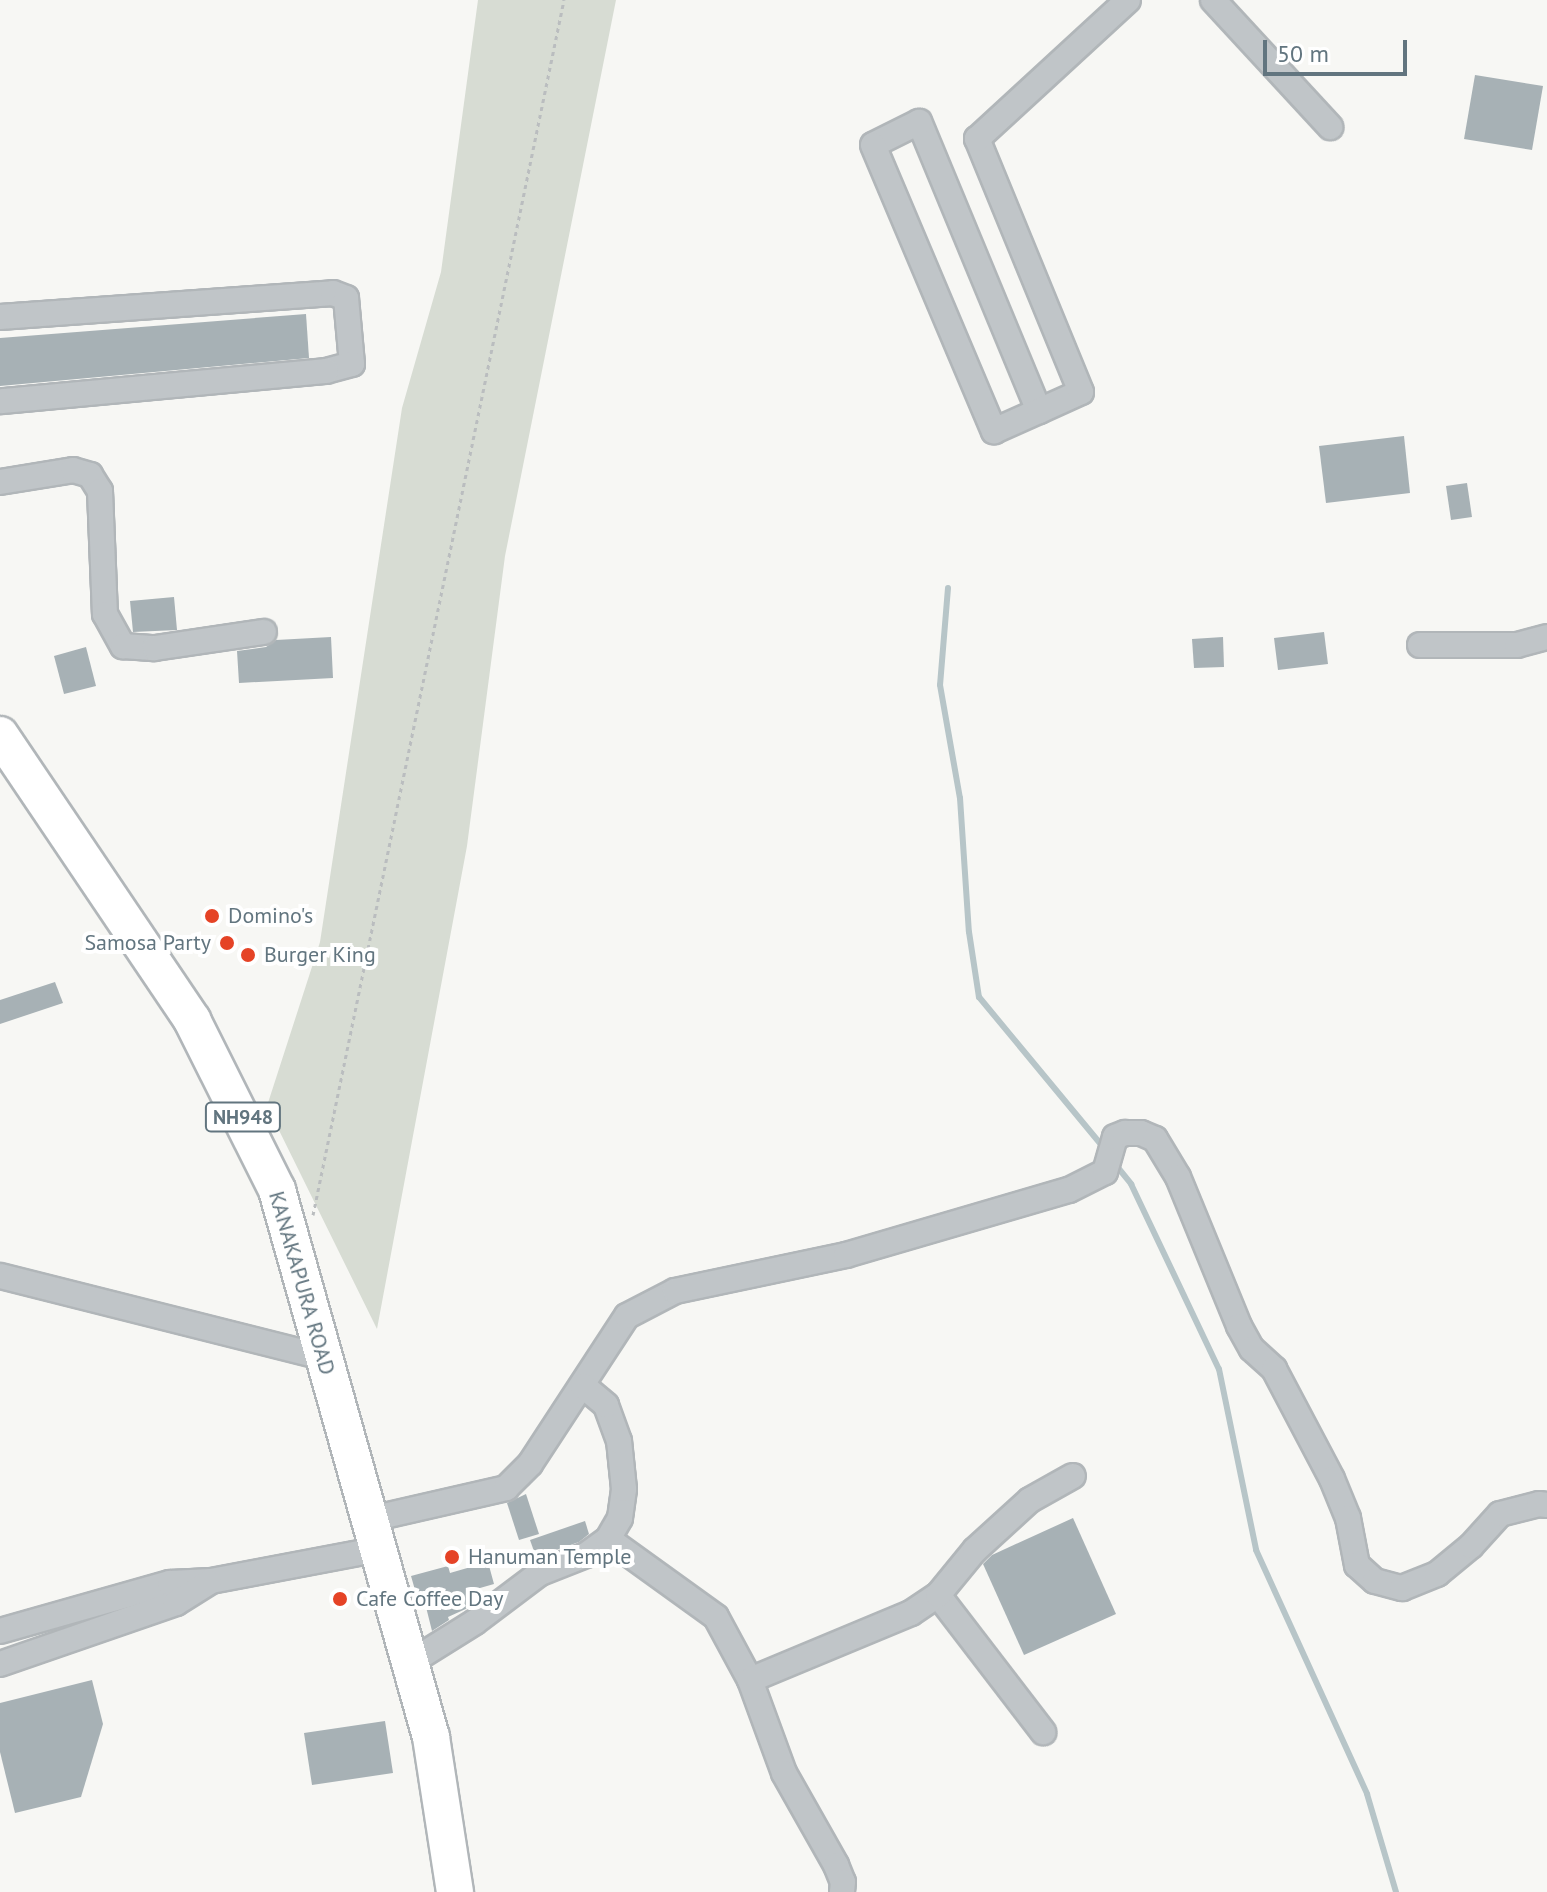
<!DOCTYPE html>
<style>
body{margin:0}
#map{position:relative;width:1547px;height:1892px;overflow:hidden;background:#f7f7f4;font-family:"PT Sans",sans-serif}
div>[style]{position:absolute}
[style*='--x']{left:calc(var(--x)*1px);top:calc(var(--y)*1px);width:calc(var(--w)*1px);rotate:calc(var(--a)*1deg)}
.green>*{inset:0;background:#d7dcd3}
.stream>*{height:6px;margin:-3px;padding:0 3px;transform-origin:3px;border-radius:3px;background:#b7c5c8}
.building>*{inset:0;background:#a7b1b5}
.path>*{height:3px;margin-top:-1.5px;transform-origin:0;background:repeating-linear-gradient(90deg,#babdbf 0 4px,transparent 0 8px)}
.roads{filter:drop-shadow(2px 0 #b1b6b9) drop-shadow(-2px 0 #b1b6b9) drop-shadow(0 2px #b1b6b9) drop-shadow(0 -2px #b1b6b9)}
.minor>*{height:24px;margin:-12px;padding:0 12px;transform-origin:12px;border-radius:12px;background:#c0c5c8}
.highway>*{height:36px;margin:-18px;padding:0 18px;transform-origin:18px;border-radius:18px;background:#fff}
.dots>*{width:22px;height:22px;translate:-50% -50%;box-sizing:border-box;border:4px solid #fff;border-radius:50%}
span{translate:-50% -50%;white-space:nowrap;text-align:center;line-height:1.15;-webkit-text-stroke:8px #fff;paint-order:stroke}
.shield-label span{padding:2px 6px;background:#fff;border:2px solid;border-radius:6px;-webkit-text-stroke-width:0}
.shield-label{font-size:20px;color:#62757f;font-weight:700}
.poi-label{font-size:22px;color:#62757f}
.left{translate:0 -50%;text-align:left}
.right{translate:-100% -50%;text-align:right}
.street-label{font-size:22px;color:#62757f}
.scale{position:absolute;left:1263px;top:40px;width:144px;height:36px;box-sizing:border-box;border:4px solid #62757f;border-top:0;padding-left:10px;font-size:24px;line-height:28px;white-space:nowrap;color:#62757f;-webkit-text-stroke:6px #fff;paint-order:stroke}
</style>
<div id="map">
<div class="green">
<i style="clip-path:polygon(478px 0,616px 0,505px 556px,467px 846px,377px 1329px,267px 1106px,320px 942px,402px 408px,441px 272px)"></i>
</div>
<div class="stream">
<i style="--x:948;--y:588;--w:97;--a:94.7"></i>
<i style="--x:940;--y:685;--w:115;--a:80"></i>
<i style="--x:960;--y:798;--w:134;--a:86.2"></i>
<i style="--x:969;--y:932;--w:66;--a:81.3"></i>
<i style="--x:979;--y:997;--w:196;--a:50.4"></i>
<i style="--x:1115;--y:1164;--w:26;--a:51"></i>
<i style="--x:1131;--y:1184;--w:205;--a:64.6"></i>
<i style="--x:1219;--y:1369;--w:185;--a:78.4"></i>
<i style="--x:1256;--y:1550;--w:268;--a:65.5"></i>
<i style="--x:1367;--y:1794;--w:102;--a:73.5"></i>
</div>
<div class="building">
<i style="clip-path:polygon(1475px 75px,1543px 86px,1532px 150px,1464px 139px)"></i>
<i style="clip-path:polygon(306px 314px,309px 358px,0 386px,0 338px)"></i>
<i style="clip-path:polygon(1404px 436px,1410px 493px,1326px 503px,1319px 446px)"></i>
<i style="clip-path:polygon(1467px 483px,1472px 517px,1451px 520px,1446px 486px)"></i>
<i style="clip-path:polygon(174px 597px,177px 630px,133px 632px,130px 601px)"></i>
<i style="clip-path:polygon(1324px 632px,1328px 664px,1278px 670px,1274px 638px)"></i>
<i style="clip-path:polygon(331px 637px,333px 678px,239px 683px,237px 651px,266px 647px,276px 640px)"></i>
<i style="clip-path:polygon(1223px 637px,1224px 667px,1194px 668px,1192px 639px)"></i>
<i style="clip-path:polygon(86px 647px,96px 686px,64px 694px,54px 656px)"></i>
<i style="clip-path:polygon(55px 982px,63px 1003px,0 1024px,0 1000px)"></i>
<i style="clip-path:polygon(526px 1494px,539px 1534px,519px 1540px,507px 1503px)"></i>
<i style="clip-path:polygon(1073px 1518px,1116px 1614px,1024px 1655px,983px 1564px,992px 1555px)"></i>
<i style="clip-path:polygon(585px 1521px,589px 1534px,579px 1542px,536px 1557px,530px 1540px)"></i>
<i style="clip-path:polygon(488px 1562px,494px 1584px,466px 1592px,470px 1607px,448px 1617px,449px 1620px,432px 1631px,423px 1595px,417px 1597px,411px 1576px,448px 1566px,450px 1573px)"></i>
<i style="clip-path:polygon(92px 1680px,103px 1724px,81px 1797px,15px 1813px,0 1752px,0 1703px)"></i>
<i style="clip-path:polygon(385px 1721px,393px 1773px,312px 1785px,304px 1733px)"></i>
</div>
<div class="path">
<i style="--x:313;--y:1215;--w:1241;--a:-78.33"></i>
</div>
<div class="roads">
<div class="minor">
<i style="--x:1213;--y:0;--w:173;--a:47.3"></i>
<i style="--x:0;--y:317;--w:334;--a:-4.1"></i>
<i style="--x:333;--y:293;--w:14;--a:21"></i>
<i style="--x:346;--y:298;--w:66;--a:84.8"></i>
<i style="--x:352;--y:364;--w:27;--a:165"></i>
<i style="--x:326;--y:371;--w:327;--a:174.7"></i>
<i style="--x:1039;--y:411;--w:313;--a:-112.5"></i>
<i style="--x:919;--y:122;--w:51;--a:153.4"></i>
<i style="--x:873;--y:145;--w:311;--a:67.1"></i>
<i style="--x:994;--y:431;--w:49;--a:-24"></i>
<i style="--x:1039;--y:411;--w:46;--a:-24.3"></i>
<i style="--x:1081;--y:392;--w:274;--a:-112.3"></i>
<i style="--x:977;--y:139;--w:205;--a:-42.6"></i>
<i style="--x:0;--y:482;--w:74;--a:-9.3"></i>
<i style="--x:73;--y:470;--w:18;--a:16"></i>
<i style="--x:90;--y:475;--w:19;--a:58"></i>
<i style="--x:100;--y:491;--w:123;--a:87.7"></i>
<i style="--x:105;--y:614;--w:37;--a:61"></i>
<i style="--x:123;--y:646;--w:32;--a:4"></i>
<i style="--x:155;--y:648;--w:110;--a:-8.4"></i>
<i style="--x:1420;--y:645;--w:97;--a:0"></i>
<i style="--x:1517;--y:645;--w:31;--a:-15"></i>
<i style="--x:0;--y:1276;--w:333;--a:14.1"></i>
<i style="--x:371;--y:1519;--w:139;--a:-12.9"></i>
<i style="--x:506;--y:1488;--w:34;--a:-45"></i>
<i style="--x:530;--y:1464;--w:177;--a:-56.8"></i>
<i style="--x:627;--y:1316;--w:54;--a:-27.5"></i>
<i style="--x:675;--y:1291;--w:175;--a:-11.9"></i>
<i style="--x:846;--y:1255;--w:232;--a:-16.3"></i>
<i style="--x:1069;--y:1190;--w:40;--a:-26.6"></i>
<i style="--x:1105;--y:1172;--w:36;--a:-74"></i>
<i style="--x:1115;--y:1137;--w:11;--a:-22"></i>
<i style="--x:1125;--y:1133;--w:16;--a:0"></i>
<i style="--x:1141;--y:1133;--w:15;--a:23"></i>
<i style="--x:1155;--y:1139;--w:44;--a:58.8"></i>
<i style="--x:1178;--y:1177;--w:161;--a:67.7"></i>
<i style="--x:1239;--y:1326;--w:26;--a:61"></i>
<i style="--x:1252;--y:1349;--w:30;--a:42"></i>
<i style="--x:1274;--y:1369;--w:124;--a:62.2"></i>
<i style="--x:1332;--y:1479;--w:42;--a:67.7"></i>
<i style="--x:1348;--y:1518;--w:48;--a:79.2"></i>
<i style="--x:1357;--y:1565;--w:24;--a:42"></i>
<i style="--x:1375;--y:1581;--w:28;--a:15"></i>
<i style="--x:1402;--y:1588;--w:38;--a:-22"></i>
<i style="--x:1437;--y:1574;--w:44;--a:-39.5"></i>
<i style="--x:1471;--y:1546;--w:43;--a:-47.8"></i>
<i style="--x:1500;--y:1514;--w:40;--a:-14.4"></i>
<i style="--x:1539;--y:1504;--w:8;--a:7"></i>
<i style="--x:608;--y:1539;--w:133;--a:35.8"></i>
<i style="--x:716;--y:1617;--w:72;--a:61.6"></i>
<i style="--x:750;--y:1680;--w:99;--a:69.9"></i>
<i style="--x:784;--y:1773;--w:106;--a:60.5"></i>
<i style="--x:836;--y:1865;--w:18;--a:68"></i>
<i style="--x:843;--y:1882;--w:10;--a:96"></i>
<i style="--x:938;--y:1595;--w:173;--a:52.5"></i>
<i style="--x:0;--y:1631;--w:177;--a:-15.8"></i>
<i style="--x:170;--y:1583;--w:41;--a:-2.8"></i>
<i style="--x:211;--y:1581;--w:172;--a:-10.7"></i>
<i style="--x:411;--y:1662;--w:75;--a:-32"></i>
<i style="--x:475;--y:1622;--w:81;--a:-37"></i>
<i style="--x:540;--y:1573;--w:49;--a:-21.4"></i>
<i style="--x:586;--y:1555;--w:27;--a:-36"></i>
<i style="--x:608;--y:1539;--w:24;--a:-60"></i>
<i style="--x:620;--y:1518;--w:29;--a:-82"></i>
<i style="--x:624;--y:1489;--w:48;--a:-95.9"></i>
<i style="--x:619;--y:1441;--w:38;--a:-110"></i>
<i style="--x:606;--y:1405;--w:30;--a:-140"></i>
<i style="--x:0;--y:1664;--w:186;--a:-19.1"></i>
<i style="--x:176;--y:1603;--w:39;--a:-32"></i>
<i style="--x:750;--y:1680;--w:174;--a:-22.6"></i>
<i style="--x:911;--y:1613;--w:32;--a:-34"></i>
<i style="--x:938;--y:1595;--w:58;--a:-50.6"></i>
<i style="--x:975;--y:1550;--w:74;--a:-42.3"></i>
<i style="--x:1030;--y:1500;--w:49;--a:-29.2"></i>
</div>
<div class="highway">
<i style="--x:0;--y:735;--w:344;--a:56"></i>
<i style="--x:192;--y:1020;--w:190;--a:63.4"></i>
<i style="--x:277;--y:1190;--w:568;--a:74.28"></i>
<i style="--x:431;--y:1737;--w:157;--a:81.2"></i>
</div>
</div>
<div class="dots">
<i style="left:212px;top:916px;background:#e54326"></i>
<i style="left:227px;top:943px;background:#e54326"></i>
<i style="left:248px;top:955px;background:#e54326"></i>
<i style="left:452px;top:1557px;background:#e54326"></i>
<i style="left:340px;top:1599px;background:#e54326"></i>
</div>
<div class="shield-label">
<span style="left:243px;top:1117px">NH948</span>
</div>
<div class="poi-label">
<span class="left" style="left:228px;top:916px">Domino's</span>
<span class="right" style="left:211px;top:943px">Samosa Party</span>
<span class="left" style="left:264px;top:955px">Burger King</span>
<span class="left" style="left:468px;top:1557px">Hanuman Temple</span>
<span class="left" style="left:356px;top:1599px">Cafe Coffee Day</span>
</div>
<div class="street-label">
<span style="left:302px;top:1283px;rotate:74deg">KANAKAPURA ROAD</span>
</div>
<div class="scale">50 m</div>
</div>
